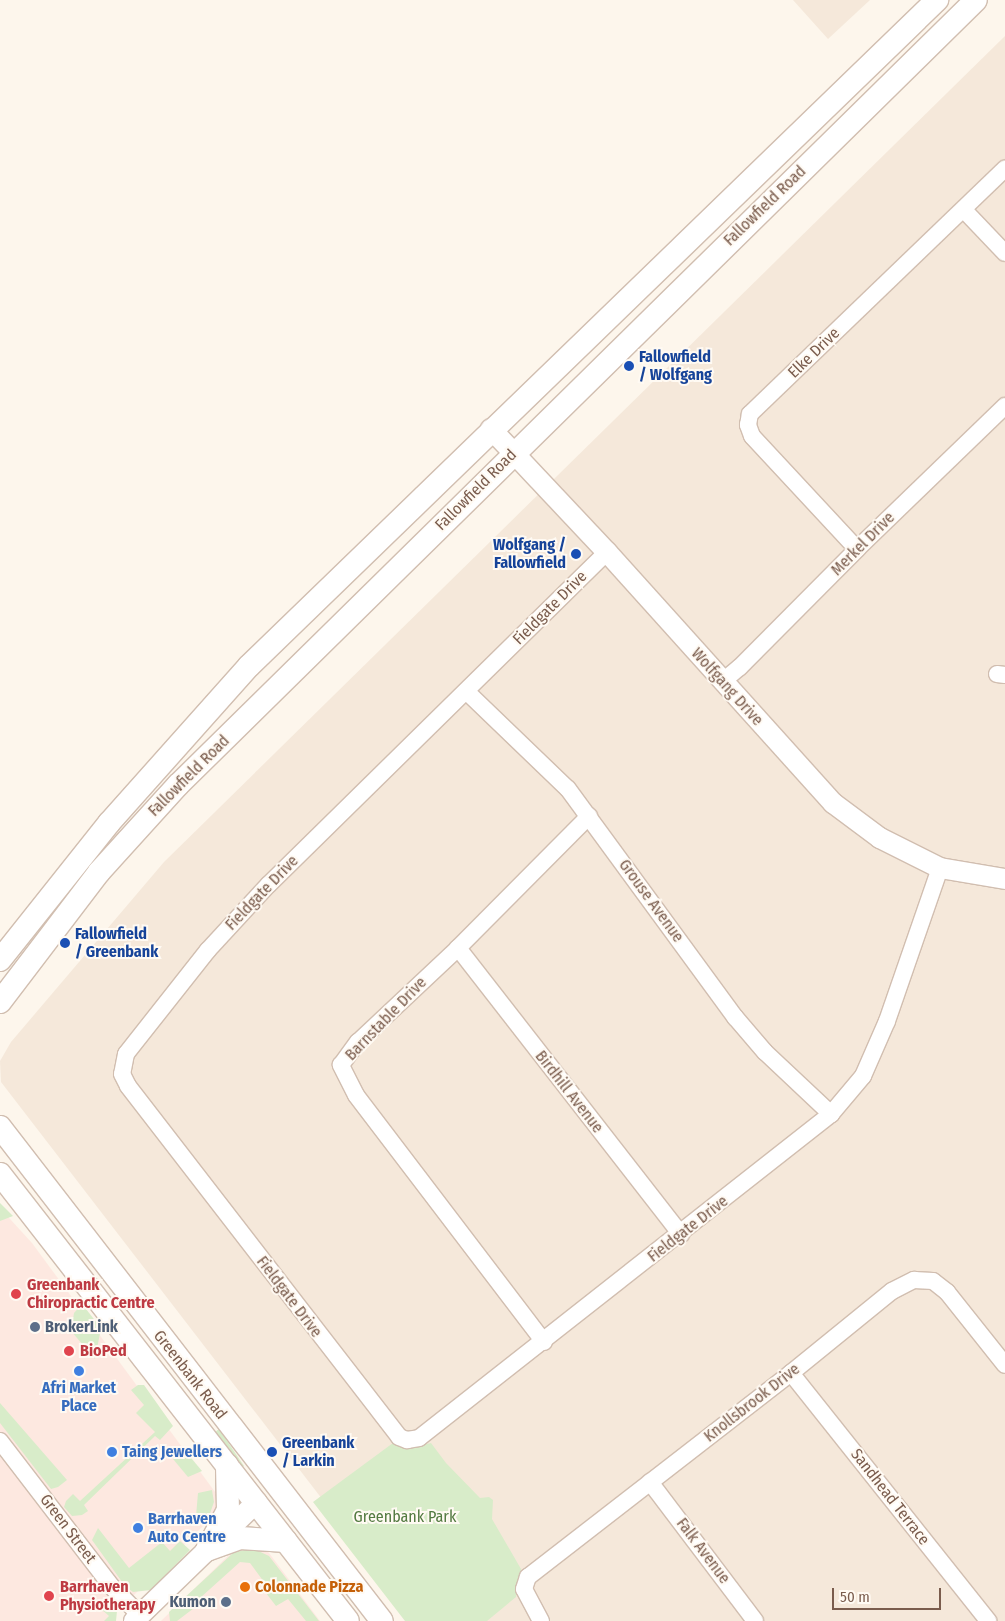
<!DOCTYPE html>
<style>
body{margin:0}
#map{position:relative;width:1005px;height:1621px;overflow:hidden;background:#fdf6ec;font-family:"Fira Sans Condensed",sans-serif}
div>[style]{position:absolute}
[style*='--x']{left:calc(var(--x)*1px);top:calc(var(--y)*1px);width:calc(var(--w)*1px);rotate:calc(var(--a)*1deg)}
.residential>*{inset:0;background:#f5e8da}
.commercial>*{inset:0;background:#fde8e0}
.green>*{inset:0;background:#d8ecc9}
.roads{filter:drop-shadow(1px 0 #d1beb0) drop-shadow(-1px 0 #d1beb0) drop-shadow(0 1px #d1beb0) drop-shadow(0 -1px #d1beb0)}
.minor>*{height:16px;margin:-8px;padding:0 8px;transform-origin:8px;border-radius:8px;background:#fff}
.tertiary>*{height:20px;margin:-10px;padding:0 10px;transform-origin:10px;border-radius:10px;background:#fff}
.secondary>*{height:22px;margin:-11px;padding:0 11px;transform-origin:11px;border-radius:11px;background:#fff}
.dots>*{width:14px;height:14px;translate:-50% -50%;box-sizing:border-box;border:2px solid #fffaf3;border-radius:50%}
span{translate:-50% -50%;white-space:nowrap;text-align:center;line-height:1.15;-webkit-text-stroke:4px #fffaf3;paint-order:stroke}
.street-label{font-size:16px;color:#7a5c4d}
.transit-label{font-size:16px;color:#164399;font-weight:700}
.left{translate:0 -50%;text-align:left}
.right{translate:-100% -50%;text-align:right}
.health-label{font-size:16px;color:#be3a42;font-weight:700}
.service-label{font-size:16px;color:#4e5e75;font-weight:700}
.shop-label{font-size:16px;color:#366cbe;font-weight:700}
.park-label{font-size:16px;color:#537a41}
.food-label{font-size:16px;color:#c56008;font-weight:700}
.scale{position:absolute;left:832px;top:1588px;width:109px;height:22px;box-sizing:border-box;border:2px solid #7a5c4d;border-top:0;padding-left:6px;font-size:15px;line-height:18px;white-space:nowrap;color:#7a5c4d;-webkit-text-stroke:4px #fffaf3;paint-order:stroke}
</style>
<div id="map">
<div class="residential">
<i style="clip-path:polygon(793px 0,870px 0,828px 39px)"></i>
<i style="clip-path:polygon(1005px 36px,1005px 1621px,416px 1621px,1px 1082px,0 1061px,11px 1042px,164px 862px)"></i>
</div>
<div class="commercial">
<i style="clip-path:polygon(0 1208px,32px 1243px,218px 1496px,215px 1514px,108px 1621px,0 1621px)"></i>
<i style="clip-path:polygon(235px 1549px,266px 1549px,320px 1621px,161px 1621px)"></i>
</div>
<div class="green">
<i style="clip-path:polygon(0 1203px,13px 1216px,0 1221px)"></i>
<i style="clip-path:polygon(82px 1304px,101px 1328px,95px 1359px,71px 1331px,74px 1313px)"></i>
<i style="clip-path:polygon(138px 1385px,144px 1385px,173px 1426px,160px 1440px,155px 1436px,84px 1505px,88px 1511px,82px 1515px,72px 1516px,64px 1507px,66px 1501px,73px 1494px,80px 1501px,155px 1432px,136px 1413px,144px 1405px,131px 1390px)"></i>
<i style="clip-path:polygon(0 1403px,67px 1480px,58px 1487px,51px 1489px,0 1423px)"></i>
<i style="clip-path:polygon(219px 1429px,244px 1466px,237px 1471px,210px 1436px)"></i>
<i style="clip-path:polygon(393px 1443px,410px 1448px,431px 1443px,446px 1463px,480px 1498px,489px 1497px,493px 1500px,492px 1519px,521px 1569px,516px 1597px,487px 1621px,405px 1621px,313px 1502px)"></i>
<i style="clip-path:polygon(182px 1447px,202px 1471px,188px 1477px,173px 1459px)"></i>
<i style="clip-path:polygon(212px 1490px,214px 1502px,206px 1525px,196px 1516px,198px 1493px)"></i>
<i style="clip-path:polygon(98px 1528px,129px 1568px,162px 1542px,170px 1551px,180px 1541px,190px 1550px,151px 1590px,133px 1592px,125px 1586px,92px 1540px)"></i>
<i style="clip-path:polygon(252px 1548px,269px 1556px,319px 1621px,306px 1621px,288px 1599px,276px 1606px,266px 1593px,270px 1590px,250px 1563px,240px 1562px,200px 1598px,202px 1602px,177px 1621px,170px 1621px,169px 1612px,233px 1553px)"></i>
<i style="clip-path:polygon(109px 1606px,117px 1611px,116px 1621px,104px 1621px,109px 1616px,101px 1609px)"></i>
</div>
<div class="roads">
<div class="minor">
<i style="--x:964;--y:210;--w:59;--a:46.4"></i>
<i style="--x:857;--y:549;--w:154;--a:-132.9"></i>
<i style="--x:752;--y:436;--w:12;--a:-110"></i>
<i style="--x:748;--y:425;--w:11;--a:-80"></i>
<i style="--x:750;--y:414;--w:354;--a:-43.9"></i>
<i style="--x:607;--y:552;--w:475;--a:135.5"></i>
<i style="--x:268;--y:885;--w:88;--a:132.7"></i>
<i style="--x:208;--y:950;--w:132;--a:128.3"></i>
<i style="--x:126;--y:1054;--w:20;--a:101"></i>
<i style="--x:122;--y:1074;--w:13;--a:63"></i>
<i style="--x:128;--y:1086;--w:443;--a:52.3"></i>
<i style="--x:399;--y:1437;--w:9;--a:21"></i>
<i style="--x:407;--y:1440;--w:12;--a:-9"></i>
<i style="--x:419;--y:1438;--w:524;--a:-38.18"></i>
<i style="--x:831;--y:1114;--w:50;--a:-49.9"></i>
<i style="--x:863;--y:1076;--w:60;--a:-66.4"></i>
<i style="--x:887;--y:1021;--w:162;--a:-70.9"></i>
<i style="--x:997;--y:674;--w:8;--a:7"></i>
<i style="--x:722;--y:682;--w:23;--a:-40"></i>
<i style="--x:740;--y:667;--w:166;--a:-45.2"></i>
<i style="--x:857;--y:549;--w:206;--a:-44"></i>
<i style="--x:466;--y:691;--w:141;--a:43.9"></i>
<i style="--x:568;--y:789;--w:283;--a:53.8"></i>
<i style="--x:735;--y:1017;--w:46;--a:49.4"></i>
<i style="--x:765;--y:1052;--w:91;--a:43.2"></i>
<i style="--x:458;--y:948;--w:363;--a:52.1"></i>
<i style="--x:544;--y:1342;--w:310;--a:-127.3"></i>
<i style="--x:356;--y:1095;--w:34;--a:-117"></i>
<i style="--x:341;--y:1065;--w:29;--a:-54"></i>
<i style="--x:358;--y:1042;--w:137;--a:-43.2"></i>
<i style="--x:458;--y:948;--w:186;--a:-45.2"></i>
<i style="--x:791;--y:1373;--w:317;--a:51.5"></i>
<i style="--x:0;--y:1441;--w:184;--a:52.5"></i>
<i style="--x:112;--y:1587;--w:40;--a:45"></i>
<i style="--x:650;--y:1482;--w:174;--a:52.9"></i>
<i style="--x:541;--y:1621;--w:36;--a:-118"></i>
<i style="--x:524;--y:1589;--w:13;--a:-72"></i>
<i style="--x:528;--y:1577;--w:333;--a:-37.8"></i>
<i style="--x:791;--y:1373;--w:130;--a:-39.1"></i>
<i style="--x:892;--y:1291;--w:25;--a:-27"></i>
<i style="--x:914;--y:1280;--w:19;--a:3"></i>
<i style="--x:933;--y:1281;--w:18;--a:38"></i>
<i style="--x:947;--y:1292;--w:93;--a:51.5"></i>
</div>
<div class="tertiary">
<i style="--x:491;--y:429;--w:169;--a:46.7"></i>
<i style="--x:607;--y:552;--w:338;--a:48"></i>
<i style="--x:833;--y:803;--w:59;--a:36.7"></i>
<i style="--x:880;--y:838;--w:67;--a:26.6"></i>
<i style="--x:940;--y:868;--w:66;--a:9.6"></i>
<i style="--x:134;--y:1621;--w:171;--a:-44.1"></i>
</div>
<div class="secondary">
<i style="--x:0;--y:960;--w:175;--a:-51.5"></i>
<i style="--x:109;--y:823;--w:210;--a:-48.3"></i>
<i style="--x:249;--y:666;--w:958;--a:-44.07"></i>
<i style="--x:0;--y:1002;--w:163;--a:-52.7"></i>
<i style="--x:99;--y:872;--w:118;--a:-47.8"></i>
<i style="--x:178;--y:785;--w:1119;--a:-44.53"></i>
<i style="--x:0;--y:1127;--w:624;--a:52.29"></i>
<i style="--x:0;--y:1174;--w:566;--a:52.1"></i>
<i style="--x:207;--y:1550;--w:45;--a:-62.3"></i>
<i style="--x:228;--y:1510;--w:45;--a:-91.3"></i>
<i style="--x:207;--y:1550;--w:35;--a:-20"></i>
<i style="--x:240;--y:1538;--w:46;--a:3.7"></i>
</div>
</div>
<div class="dots">
<i style="left:629px;top:366px;background:#1a4fb4"></i>
<i style="left:576px;top:554px;background:#1a4fb4"></i>
<i style="left:65px;top:943px;background:#1a4fb4"></i>
<i style="left:16px;top:1294px;background:#e0444e"></i>
<i style="left:35px;top:1327px;background:#5c6f8a"></i>
<i style="left:69px;top:1351px;background:#e0444e"></i>
<i style="left:79px;top:1371px;background:#3f7fe0"></i>
<i style="left:112px;top:1452px;background:#3f7fe0"></i>
<i style="left:272px;top:1452px;background:#1a4fb4"></i>
<i style="left:138px;top:1528px;background:#3f7fe0"></i>
<i style="left:245px;top:1587px;background:#e8710a"></i>
<i style="left:49px;top:1596px;background:#e0444e"></i>
<i style="left:226px;top:1602px;background:#5c6f8a"></i>
</div>
<div class="street-label">
<span style="left:765px;top:206px;rotate:-44deg">Fallowfield Road</span>
<span style="left:814px;top:353px;rotate:-44deg">Elke Drive</span>
<span style="left:476px;top:490px;rotate:-45deg">Fallowfield Road</span>
<span style="left:863px;top:544px;rotate:-45deg">Merkel Drive</span>
<span style="left:550px;top:608px;rotate:-45deg">Fieldgate Drive</span>
<span style="left:727px;top:687px;rotate:48deg">Wolfgang Drive</span>
<span style="left:189px;top:776px;rotate:-45deg">Fallowfield Road</span>
<span style="left:262px;top:893px;rotate:-46deg">Fieldgate Drive</span>
<span style="left:651px;top:901px;rotate:54deg">Grouse Avenue</span>
<span style="left:386px;top:1019px;rotate:-46deg">Barnstable Drive</span>
<span style="left:569px;top:1092px;rotate:52deg">Birdhill Avenue</span>
<span style="left:688px;top:1229px;rotate:-38deg">Fieldgate Drive</span>
<span style="left:289px;top:1297px;rotate:53deg">Fieldgate Drive</span>
<span style="left:190px;top:1375px;rotate:52deg">Greenbank Road</span>
<span style="left:752px;top:1403px;rotate:-38deg">Knollsbrook Drive</span>
<span style="left:890px;top:1497px;rotate:52deg">Sandhead Terrace</span>
<span style="left:68px;top:1529px;rotate:53deg">Green Street</span>
<span style="left:703px;top:1551px;rotate:53deg">Falk Avenue</span>
</div>
<div class="transit-label">
<span class="left" style="left:639px;top:366px">Fallowfield<br>/ Wolfgang</span>
<span class="right" style="left:566px;top:554px">Wolfgang /<br>Fallowfield</span>
<span class="left" style="left:75px;top:943px">Fallowfield<br>/ Greenbank</span>
<span class="left" style="left:282px;top:1452px">Greenbank<br>/ Larkin</span>
</div>
<div class="health-label">
<span class="left" style="left:27px;top:1294px">Greenbank<br>Chiropractic Centre</span>
<span class="left" style="left:80px;top:1351px">BioPed</span>
<span class="left" style="left:60px;top:1596px">Barrhaven<br>Physiotherapy</span>
</div>
<div class="service-label">
<span class="left" style="left:45px;top:1327px">BrokerLink</span>
<span class="right" style="left:216px;top:1602px">Kumon</span>
</div>
<div class="shop-label">
<span style="left:79px;top:1397px">Afri Market<br>Place</span>
<span class="left" style="left:122px;top:1452px">Taing Jewellers</span>
<span class="left" style="left:148px;top:1528px">Barrhaven<br>Auto Centre</span>
</div>
<div class="park-label">
<span style="left:405px;top:1517px">Greenbank Park</span>
</div>
<div class="food-label">
<span class="left" style="left:255px;top:1587px">Colonnade Pizza</span>
</div>
<div class="scale">50 m</div>
</div>
